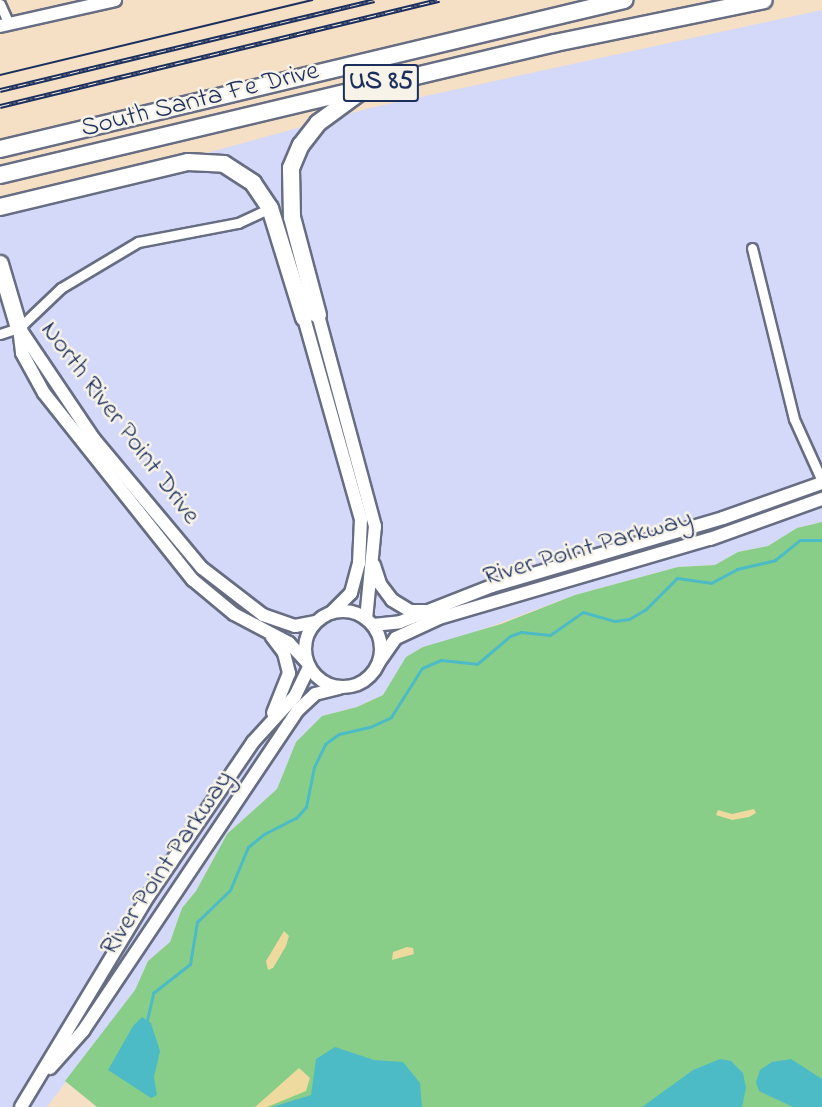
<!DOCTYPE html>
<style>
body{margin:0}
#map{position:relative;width:822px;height:1107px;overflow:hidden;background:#f5dfc5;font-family:"Indie Flower",sans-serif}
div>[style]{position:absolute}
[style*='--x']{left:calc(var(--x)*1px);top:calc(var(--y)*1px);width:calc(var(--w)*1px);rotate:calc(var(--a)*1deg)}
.built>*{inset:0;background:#d4d8f9}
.green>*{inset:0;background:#89ce88}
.sand>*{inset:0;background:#eeda9e}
.water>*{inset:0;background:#4dbbc6}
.stream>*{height:3px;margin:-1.5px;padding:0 1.5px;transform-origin:1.5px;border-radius:1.5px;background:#4dbbc6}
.roads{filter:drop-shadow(2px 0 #676d82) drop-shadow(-2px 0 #676d82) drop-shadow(0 2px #676d82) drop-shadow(0 -2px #676d82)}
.street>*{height:9px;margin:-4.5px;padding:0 4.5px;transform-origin:4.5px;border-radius:4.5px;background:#fff}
.secondary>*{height:12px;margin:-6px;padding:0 6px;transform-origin:6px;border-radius:6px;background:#fff}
.secondary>.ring{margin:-6px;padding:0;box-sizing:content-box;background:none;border:12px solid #fff;border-radius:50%}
.highway>*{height:16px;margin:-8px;padding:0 8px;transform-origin:8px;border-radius:8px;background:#fff}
.tram>*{height:1.5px;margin:-0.75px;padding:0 0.75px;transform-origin:0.75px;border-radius:0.75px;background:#1b2f5e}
.rail>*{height:5px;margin-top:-2.5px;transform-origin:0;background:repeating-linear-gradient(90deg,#f7f3e8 0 9px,#1b2f5e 0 18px);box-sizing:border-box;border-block:2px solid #1b2f5e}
span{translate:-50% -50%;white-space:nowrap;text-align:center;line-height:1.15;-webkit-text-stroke:5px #f7f3e8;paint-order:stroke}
.shield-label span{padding:2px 4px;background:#f7f3e8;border:2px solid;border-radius:4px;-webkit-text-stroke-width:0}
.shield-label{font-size:26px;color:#1b2f5e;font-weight:700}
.street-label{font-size:27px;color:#1b2f5e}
</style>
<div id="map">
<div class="built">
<i style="clip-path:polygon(822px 10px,822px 522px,797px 528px,768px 546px,738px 552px,715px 565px,678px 567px,575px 595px,406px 658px,383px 695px,357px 707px,322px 716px,296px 742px,277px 789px,227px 834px,196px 891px,182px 908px,170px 942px,148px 961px,135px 990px,47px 1107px,0 1107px,0 214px,201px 165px,203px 154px,370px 108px)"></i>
</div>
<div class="green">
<i style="clip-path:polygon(822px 522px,822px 1107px,97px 1107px,65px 1081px,135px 990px,148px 961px,170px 942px,182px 908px,196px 891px,227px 834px,277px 789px,296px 742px,322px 716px,357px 707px,383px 695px,406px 657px,423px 647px,501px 624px,575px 595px,678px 567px,715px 565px,738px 552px,768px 546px,797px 528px)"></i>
</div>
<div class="sand">
<i style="clip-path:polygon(754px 809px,756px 813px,749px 817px,732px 820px,716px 815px,718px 810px,732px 814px)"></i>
<i style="clip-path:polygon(284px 931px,289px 936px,286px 946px,273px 968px,268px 970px,266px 961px)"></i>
<i style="clip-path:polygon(407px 947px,413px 948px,414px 954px,392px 960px,393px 952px)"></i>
<i style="clip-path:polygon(299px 1068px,310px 1078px,306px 1091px,267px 1107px,255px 1107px)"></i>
</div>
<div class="water">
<i style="clip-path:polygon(142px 1017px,151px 1023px,160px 1051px,154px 1077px,157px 1095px,151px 1098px,108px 1070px,133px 1026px)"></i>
<i style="clip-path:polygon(335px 1047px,374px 1060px,403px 1062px,420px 1083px,422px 1107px,272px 1107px,311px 1095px,316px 1059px)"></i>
<i style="clip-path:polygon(720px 1059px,731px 1061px,743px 1073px,746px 1088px,742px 1107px,642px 1107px,693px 1070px)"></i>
<i style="clip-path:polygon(791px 1059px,822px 1079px,822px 1107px,793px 1107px,759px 1091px,756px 1082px,760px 1070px,772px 1062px)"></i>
</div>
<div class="stream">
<i style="--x:147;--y:1020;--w:28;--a:-77"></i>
<i style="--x:153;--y:993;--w:47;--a:-38.1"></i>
<i style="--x:190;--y:964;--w:43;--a:-80.5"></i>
<i style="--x:197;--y:922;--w:46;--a:-44.1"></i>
<i style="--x:230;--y:890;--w:47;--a:-67.3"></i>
<i style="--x:248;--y:847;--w:21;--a:-39"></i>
<i style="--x:264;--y:834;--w:36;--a:-27"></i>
<i style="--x:296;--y:818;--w:15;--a:-48"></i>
<i style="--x:306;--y:807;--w:41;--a:-78.7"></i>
<i style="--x:314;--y:767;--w:25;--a:-64"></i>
<i style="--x:325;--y:744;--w:17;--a:-36"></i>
<i style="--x:339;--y:734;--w:32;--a:-13"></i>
<i style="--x:370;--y:727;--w:23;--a:-25"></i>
<i style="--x:391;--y:717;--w:58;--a:-57.7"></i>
<i style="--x:422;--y:668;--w:21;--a:-23"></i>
<i style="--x:441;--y:660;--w:36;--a:6"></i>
<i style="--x:477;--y:664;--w:43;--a:-40.3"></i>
<i style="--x:510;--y:636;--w:12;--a:-20"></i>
<i style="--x:521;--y:632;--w:29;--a:6"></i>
<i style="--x:550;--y:635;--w:40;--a:-34.9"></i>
<i style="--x:583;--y:612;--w:33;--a:16"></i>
<i style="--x:615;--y:621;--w:14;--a:-8"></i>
<i style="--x:629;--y:619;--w:20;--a:-30"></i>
<i style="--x:646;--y:609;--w:44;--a:-45"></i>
<i style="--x:677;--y:578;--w:34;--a:8"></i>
<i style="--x:711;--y:583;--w:30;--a:-28"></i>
<i style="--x:737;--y:569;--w:39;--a:-13"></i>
<i style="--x:775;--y:560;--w:32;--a:-39"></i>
<i style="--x:800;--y:540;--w:22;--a:0"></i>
</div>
<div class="roads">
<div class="street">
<i style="--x:0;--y:4;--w:22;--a:66"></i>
<i style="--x:752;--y:248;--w:176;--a:76.2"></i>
<i style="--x:794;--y:419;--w:68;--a:65.7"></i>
<i style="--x:0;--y:334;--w:20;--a:-18"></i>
<i style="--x:19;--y:328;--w:58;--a:-43.6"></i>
<i style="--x:61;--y:288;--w:90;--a:-30.9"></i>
<i style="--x:138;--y:242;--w:102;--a:-10.8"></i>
<i style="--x:238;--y:223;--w:35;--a:-25"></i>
</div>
<div class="secondary">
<i style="--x:0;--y:26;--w:118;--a:-12.7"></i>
<i style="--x:318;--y:315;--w:219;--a:74.9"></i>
<i style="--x:375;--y:526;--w:93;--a:95.5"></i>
<i style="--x:304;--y:318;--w:209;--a:74.2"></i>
<i style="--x:361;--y:519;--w:44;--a:92.6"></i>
<i style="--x:359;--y:563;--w:31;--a:105"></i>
<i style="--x:351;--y:593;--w:28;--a:135"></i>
<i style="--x:19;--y:328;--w:25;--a:83"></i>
<i style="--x:22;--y:353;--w:46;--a:61.2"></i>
<i style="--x:44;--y:393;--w:239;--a:51.5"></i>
<i style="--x:193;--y:580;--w:53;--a:39.7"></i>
<i style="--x:234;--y:614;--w:62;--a:27.8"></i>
<i style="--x:289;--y:643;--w:26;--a:47"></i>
<i style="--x:20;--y:329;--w:133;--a:56.1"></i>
<i style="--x:94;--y:439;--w:168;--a:50.1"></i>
<i style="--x:202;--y:568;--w:77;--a:37.6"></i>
<i style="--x:263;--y:615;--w:34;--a:19"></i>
<i style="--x:295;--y:626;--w:21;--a:-11"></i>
<i style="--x:374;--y:565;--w:20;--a:72"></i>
<i style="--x:380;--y:584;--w:20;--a:53"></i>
<i style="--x:392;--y:600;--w:21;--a:31"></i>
<i style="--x:410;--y:611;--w:15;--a:0"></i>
<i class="ring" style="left:305px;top:611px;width:64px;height:64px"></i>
<i style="--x:373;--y:625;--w:27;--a:-6"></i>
<i style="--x:400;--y:622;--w:99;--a:-21.4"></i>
<i style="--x:492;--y:586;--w:241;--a:-16.4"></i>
<i style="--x:723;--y:518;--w:105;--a:-19.5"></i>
<i style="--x:272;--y:637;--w:20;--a:53"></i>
<i style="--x:284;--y:653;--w:21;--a:76"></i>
<i style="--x:289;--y:673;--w:43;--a:111.8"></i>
<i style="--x:379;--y:662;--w:29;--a:-55"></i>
<i style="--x:396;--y:638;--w:47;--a:-24.9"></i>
<i style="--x:439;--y:618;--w:282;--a:-16.3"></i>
<i style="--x:710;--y:539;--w:119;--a:-19.7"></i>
<i style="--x:50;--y:1068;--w:50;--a:-48.3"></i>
<i style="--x:83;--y:1031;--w:386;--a:-56.2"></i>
<i style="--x:298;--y:710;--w:23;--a:-43"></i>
<i style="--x:315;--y:694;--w:25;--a:-14"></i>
<i style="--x:21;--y:1107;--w:248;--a:-58.9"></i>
<i style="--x:149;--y:895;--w:185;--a:-55.8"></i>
<i style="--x:253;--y:742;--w:62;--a:-47.6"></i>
<i style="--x:295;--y:696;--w:32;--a:-64"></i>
</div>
<div class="highway">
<i style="--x:0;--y:149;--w:642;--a:-13.43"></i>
<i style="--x:0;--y:175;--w:570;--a:-13.38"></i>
<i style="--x:555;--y:43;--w:213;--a:-11.6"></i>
<i style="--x:0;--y:207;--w:193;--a:-13.5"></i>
<i style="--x:188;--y:162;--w:36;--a:3"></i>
<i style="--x:224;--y:164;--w:35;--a:33"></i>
<i style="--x:253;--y:183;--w:30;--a:56"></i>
<i style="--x:270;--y:208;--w:115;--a:72.8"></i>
<i style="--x:0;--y:264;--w:67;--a:73.5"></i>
<i style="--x:318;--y:315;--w:101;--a:-104.9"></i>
<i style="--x:292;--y:217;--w:49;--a:-91.2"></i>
<i style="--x:291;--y:168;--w:25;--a:-67"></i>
<i style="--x:301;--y:145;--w:28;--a:-52"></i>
<i style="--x:318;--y:123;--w:51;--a:-36.2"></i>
</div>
</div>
<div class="tram">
<i style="--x:0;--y:75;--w:321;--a:-13.5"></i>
</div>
<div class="rail">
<i style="--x:0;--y:90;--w:385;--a:-13.5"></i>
<i style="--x:0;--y:106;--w:452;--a:-13.6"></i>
</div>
<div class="shield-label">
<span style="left:381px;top:83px">US 85</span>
</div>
<div class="street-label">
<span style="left:200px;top:100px;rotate:-14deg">South Santa Fe Drive</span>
<span style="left:120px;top:423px;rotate:53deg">North River Point Drive</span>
<span style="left:588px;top:548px;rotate:-16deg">River Point Parkway</span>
<span style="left:167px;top:863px;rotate:-56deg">River Point Parkway</span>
</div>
</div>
